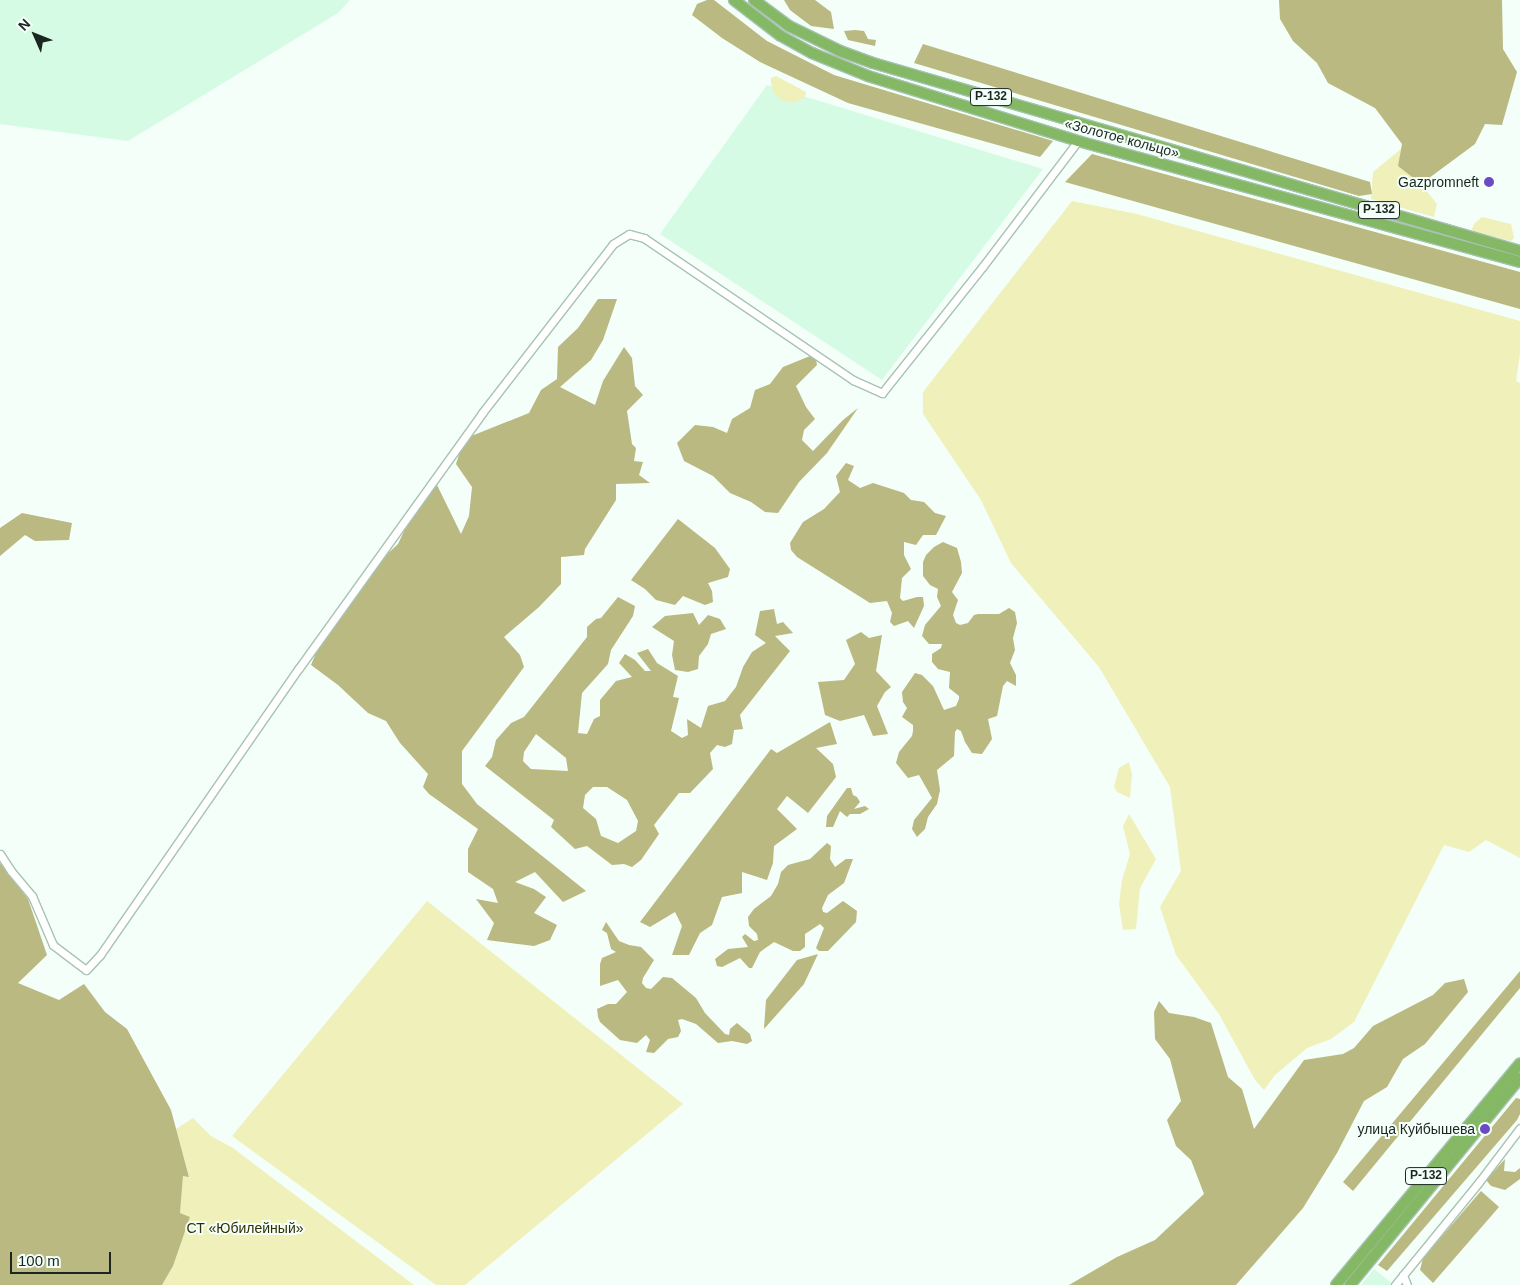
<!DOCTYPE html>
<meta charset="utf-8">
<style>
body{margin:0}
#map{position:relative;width:1520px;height:1285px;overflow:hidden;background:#f3fff8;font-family:Helvetica,sans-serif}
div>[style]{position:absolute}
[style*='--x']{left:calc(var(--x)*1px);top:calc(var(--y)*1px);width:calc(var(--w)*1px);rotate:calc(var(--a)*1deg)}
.built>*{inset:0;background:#d5fbe5}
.green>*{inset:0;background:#f0f0ba}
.forest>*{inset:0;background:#b9b981}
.roads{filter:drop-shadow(1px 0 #a7c3b3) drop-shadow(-1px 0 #a7c3b3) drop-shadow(0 1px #a7c3b3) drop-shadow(0 -1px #a7c3b3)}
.minor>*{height:7px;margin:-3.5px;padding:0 3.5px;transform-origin:3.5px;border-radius:3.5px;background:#fff}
.highway>*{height:10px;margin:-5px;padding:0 5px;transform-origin:5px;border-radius:5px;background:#85b864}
.dots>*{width:14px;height:14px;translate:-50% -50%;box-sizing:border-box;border:2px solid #f3fff8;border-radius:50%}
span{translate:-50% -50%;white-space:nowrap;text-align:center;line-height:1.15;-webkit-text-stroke:4px #f3fff8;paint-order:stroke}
.shield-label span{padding:1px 4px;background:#f3fff8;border:1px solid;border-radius:4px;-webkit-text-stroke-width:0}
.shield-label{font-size:12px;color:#1b2620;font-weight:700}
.street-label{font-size:14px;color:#1b2620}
.poi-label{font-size:14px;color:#1b2620}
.right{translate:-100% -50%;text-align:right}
.park-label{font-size:14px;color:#302f01}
.north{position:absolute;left:10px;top:10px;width:50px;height:50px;-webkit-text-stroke:4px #f3fff8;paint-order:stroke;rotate:314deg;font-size:14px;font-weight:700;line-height:20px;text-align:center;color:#1b2620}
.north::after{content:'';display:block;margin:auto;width:18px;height:22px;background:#1b2620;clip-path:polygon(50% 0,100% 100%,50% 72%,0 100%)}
.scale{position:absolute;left:10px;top:1252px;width:101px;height:22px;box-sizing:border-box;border:2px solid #1b2620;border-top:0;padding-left:6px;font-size:15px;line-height:18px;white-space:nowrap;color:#1b2620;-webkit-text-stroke:4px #f3fff8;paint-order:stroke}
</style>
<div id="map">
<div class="built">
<i style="clip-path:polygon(0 0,350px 0,338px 13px,128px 141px,0 124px)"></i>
<i style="clip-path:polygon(767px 85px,1043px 169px,882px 380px,660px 234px)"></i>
<i style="clip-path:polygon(1374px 1269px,1394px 1285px,1361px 1285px)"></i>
</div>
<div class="green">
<i style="clip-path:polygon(776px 76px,806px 92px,805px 97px,792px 103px,781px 100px,774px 94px,771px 84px,771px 78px)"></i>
<i style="clip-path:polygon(1401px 149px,1399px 166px,1421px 184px,1437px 204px,1434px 217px,1371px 199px,1373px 172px)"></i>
<i style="clip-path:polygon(1072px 201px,1137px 214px,1520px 321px,1520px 354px,1516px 381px,1520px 383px,1520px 858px,1486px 840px,1469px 852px,1444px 845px,1354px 1022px,1331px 1039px,1307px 1048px,1275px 1075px,1264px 1090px,1255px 1080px,1219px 1014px,1176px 955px,1160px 907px,1181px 871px,1170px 787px,1099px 667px,1011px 563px,981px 500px,923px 414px,923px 392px)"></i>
<i style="clip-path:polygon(1482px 217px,1511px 224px,1514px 238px,1511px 241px,1473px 232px,1472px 229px,1474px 224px)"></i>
<i style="clip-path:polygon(1129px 762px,1132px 775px,1130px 798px,1117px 792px,1114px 787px,1119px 768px)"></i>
<i style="clip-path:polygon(1129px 814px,1156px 859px,1140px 888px,1136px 929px,1123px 930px,1119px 904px,1122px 880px,1130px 854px,1123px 826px)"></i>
<i style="clip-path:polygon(427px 901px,683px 1104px,465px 1285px,436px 1285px,232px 1136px)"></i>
<i style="clip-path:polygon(193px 1118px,211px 1136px,233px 1148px,414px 1285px,162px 1285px,173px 1266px,190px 1217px,180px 1213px,183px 1175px,189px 1176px,176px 1129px)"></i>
</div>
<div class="forest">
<i style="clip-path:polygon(707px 0,714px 0,767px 41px,834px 75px,1053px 141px,1040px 157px,848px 103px,760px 62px,722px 38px,692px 15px,697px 4px)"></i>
<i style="clip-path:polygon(784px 0,815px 0,831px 12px,834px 29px,811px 26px,790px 10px)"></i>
<i style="clip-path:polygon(1279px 0,1502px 0,1503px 49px,1517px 72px,1502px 125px,1485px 124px,1475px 144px,1421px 184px,1398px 166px,1402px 144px,1375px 108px,1328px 83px,1317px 63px,1293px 41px,1280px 19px)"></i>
<i style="clip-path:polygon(855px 30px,864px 31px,868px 39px,876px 40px,875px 46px,848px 40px,844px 31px)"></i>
<i style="clip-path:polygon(923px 44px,1370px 182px,1372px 194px,1359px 196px,914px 63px)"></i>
<i style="clip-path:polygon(1092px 154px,1520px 272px,1520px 309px,1065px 182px)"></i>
<i style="clip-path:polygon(598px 299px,617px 299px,603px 340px,591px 360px,560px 387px,595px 405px,603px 381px,624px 347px,632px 358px,635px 386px,643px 395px,627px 411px,632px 444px,636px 448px,634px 461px,643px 462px,639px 475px,650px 483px,616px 484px,616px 500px,585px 549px,584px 555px,561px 557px,561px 584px,539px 607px,504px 637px,520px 655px,524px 667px,462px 751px,462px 784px,477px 804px,586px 891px,563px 902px,535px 872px,515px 882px,534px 889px,546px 897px,534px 913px,557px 925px,550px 940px,534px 946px,487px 940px,494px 923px,476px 899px,498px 903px,493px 889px,468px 872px,468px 849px,478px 829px,429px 794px,423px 787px,428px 774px,400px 743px,386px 721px,368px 713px,338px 685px,311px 665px,320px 643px,382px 559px,398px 544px,414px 510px,437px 485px,461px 534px,469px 516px,472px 487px,456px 464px,464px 439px,529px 413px,541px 390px,557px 379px,558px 347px,578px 328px)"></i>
<i style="clip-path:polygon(815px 354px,817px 365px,796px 386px,806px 407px,815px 419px,804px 430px,802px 440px,813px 451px,843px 420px,858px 408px,827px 453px,799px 482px,778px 513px,765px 512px,751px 502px,730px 493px,713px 476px,684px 461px,677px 443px,695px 425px,713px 427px,727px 433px,732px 419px,750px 408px,755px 390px,770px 384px,783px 367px)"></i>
<i style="clip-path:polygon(846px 463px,854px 466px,848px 480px,860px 488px,873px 483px,904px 493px,911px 500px,924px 502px,935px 513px,946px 516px,936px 535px,923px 535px,916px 545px,904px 542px,904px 555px,911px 569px,902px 578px,900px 598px,903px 601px,917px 597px,923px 597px,924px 606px,914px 628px,908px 621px,894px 626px,890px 622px,892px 613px,887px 601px,870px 603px,797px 557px,791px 550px,790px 543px,803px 522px,824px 509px,840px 492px,836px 476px)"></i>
<i style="clip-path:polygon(22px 513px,72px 523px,69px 540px,35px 541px,25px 535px,0 556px,0 528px)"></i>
<i style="clip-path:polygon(678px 519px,715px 548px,730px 569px,728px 577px,708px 583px,712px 591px,713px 602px,705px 605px,683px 596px,675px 605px,656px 600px,645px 589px,631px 580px)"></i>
<i style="clip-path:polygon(943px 542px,957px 548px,961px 562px,962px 573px,952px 592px,958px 600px,953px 615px,956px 623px,960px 625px,968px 623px,974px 615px,978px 614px,999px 614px,1009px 608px,1015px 612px,1017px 623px,1013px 638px,1015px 650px,1010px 663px,1016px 675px,1016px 686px,1007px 681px,1003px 686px,997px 716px,988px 719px,992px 739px,982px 754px,972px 753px,965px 742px,961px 731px,957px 729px,955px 732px,954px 756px,937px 770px,940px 790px,937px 804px,928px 817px,925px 829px,917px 837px,912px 829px,914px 820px,932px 798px,919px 775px,908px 778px,896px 763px,899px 752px,912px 736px,913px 731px,913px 725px,902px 717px,907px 708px,903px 702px,902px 692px,915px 673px,922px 675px,933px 686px,944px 710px,956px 706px,959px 699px,959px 696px,949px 688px,950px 672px,938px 669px,932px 662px,932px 654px,941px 648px,942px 644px,929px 644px,922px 636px,925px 625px,941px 606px,937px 597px,938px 589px,930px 585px,923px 576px,923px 562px,926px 555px,934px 547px)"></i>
<i style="clip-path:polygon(evenodd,618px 597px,635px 606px,633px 616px,611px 650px,608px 664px,582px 693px,578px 733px,587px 734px,594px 719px,600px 716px,600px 700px,616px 681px,632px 677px,619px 663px,625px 654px,635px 660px,645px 671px,651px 671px,637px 653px,648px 649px,657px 663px,678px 676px,673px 697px,679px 698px,671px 731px,682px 738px,688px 735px,687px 719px,701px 728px,708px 706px,725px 701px,736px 687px,743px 667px,752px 652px,766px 643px,755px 635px,760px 611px,774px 609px,777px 624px,783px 622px,793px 633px,775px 636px,790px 651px,740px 715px,743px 729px,734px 730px,732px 744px,725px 747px,717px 745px,710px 753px,713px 769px,690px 793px,679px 793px,654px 825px,659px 834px,641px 860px,632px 867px,624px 864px,612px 865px,587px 846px,575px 849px,551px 827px,554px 820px,485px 766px,492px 757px,496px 740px,511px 723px,524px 717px,587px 637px,587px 627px,596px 619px,601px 618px,618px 597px,536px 734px,566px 758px,568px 771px,531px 769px,523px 761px,524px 752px,536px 734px,618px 597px,593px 787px,607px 787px,627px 800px,638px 821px,636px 831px,618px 843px,601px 836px,596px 819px,583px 808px,585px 795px,593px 787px)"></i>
<i style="clip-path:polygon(693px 613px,699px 625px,708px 615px,720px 619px,726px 629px,711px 634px,708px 644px,699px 656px,698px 669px,688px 672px,675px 670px,672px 655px,674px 641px,652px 627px,665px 616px)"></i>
<i style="clip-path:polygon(861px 632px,869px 638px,882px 635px,876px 671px,891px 687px,885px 692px,877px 706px,888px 734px,873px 736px,864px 715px,840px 721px,825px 715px,818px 682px,844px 680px,855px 664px,846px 640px)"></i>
<i style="clip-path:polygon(830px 722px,837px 744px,816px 748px,833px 764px,836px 777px,808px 813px,787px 796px,777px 809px,797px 829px,774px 846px,773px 863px,767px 880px,742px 872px,742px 893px,722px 897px,712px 925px,700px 933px,689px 955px,672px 955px,682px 926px,675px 912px,650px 927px,640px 922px,771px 749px,777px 753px)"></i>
<i style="clip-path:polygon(847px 788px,851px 788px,853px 795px,857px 797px,860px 802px,854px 809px,865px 806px,869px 809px,860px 814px,850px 814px,847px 817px,840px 811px,833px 827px,826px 827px,827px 816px)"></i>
<i style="clip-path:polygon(827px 843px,831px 846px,830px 859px,835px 867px,846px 859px,853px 859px,844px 883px,828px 895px,822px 908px,823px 912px,827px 913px,843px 901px,857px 911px,856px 922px,828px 951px,819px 951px,816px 948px,824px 928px,820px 924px,805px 934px,805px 947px,800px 951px,793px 951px,774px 942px,760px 952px,752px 968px,749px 968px,740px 958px,722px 967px,717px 966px,715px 959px,728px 949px,748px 947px,742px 937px,745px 934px,754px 941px,758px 940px,757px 934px,749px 926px,748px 917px,754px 909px,771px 896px,778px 884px,781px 872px,788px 865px,810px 859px)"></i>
<i style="clip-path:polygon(0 863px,28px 899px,47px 955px,18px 983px,59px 1000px,84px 984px,105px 1012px,127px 1029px,171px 1110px,189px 1177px,183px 1176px,180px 1213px,190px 1217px,173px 1266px,162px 1285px,0 1285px)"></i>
<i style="clip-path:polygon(606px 922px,619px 941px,629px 945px,641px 947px,654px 960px,643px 978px,642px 983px,646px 988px,651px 989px,663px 977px,672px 978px,696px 998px,705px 1013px,725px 1034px,729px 1035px,730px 1029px,737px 1023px,750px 1034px,752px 1041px,747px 1044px,732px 1041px,718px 1043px,696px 1024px,682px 1019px,678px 1020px,681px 1031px,678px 1037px,668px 1039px,654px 1053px,646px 1052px,650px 1040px,646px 1035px,637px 1043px,620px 1040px,600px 1022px,598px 1017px,597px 1009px,608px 1004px,616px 1004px,627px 992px,618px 980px,600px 986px,600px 964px,602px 958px,616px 952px,611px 949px,607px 933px,602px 930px)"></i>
<i style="clip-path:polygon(818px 954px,804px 984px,764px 1029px,766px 1000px,797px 960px)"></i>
<i style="clip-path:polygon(1520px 971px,1520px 988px,1353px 1191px,1343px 1182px)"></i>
<i style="clip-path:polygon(1464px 979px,1468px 992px,1425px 1044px,1403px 1059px,1387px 1087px,1364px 1101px,1337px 1153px,1303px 1208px,1236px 1285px,1069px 1285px,1117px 1257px,1155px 1240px,1204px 1194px,1191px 1160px,1176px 1146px,1167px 1120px,1181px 1101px,1170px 1059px,1155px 1039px,1154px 1012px,1159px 1001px,1169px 1013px,1194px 1017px,1211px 1023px,1228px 1077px,1242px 1089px,1254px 1129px,1304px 1060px,1343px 1054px,1354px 1048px,1373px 1026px,1433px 995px,1445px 983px)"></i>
<i style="clip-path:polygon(1516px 1098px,1520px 1099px,1520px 1114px,1517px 1120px,1387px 1271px,1378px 1265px)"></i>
<i style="clip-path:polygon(1505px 1159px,1504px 1171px,1515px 1172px,1520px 1168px,1520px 1179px,1505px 1190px,1491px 1186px,1486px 1180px)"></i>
<i style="clip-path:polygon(1481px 1191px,1499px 1207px,1433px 1283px,1420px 1270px,1423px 1258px)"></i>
</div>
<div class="roads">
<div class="minor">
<i style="--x:0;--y:854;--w:20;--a:57"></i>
<i style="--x:11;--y:871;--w:33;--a:50"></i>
<i style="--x:32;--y:896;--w:53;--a:66.8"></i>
<i style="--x:53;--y:945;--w:41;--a:37.1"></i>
<i style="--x:86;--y:970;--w:21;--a:-47"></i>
<i style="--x:100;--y:955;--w:349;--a:-55.3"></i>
<i style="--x:299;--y:668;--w:314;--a:-54.3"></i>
<i style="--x:482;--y:413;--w:214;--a:-52.2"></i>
<i style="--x:613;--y:244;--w:19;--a:-32"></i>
<i style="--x:629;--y:234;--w:16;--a:15"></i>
<i style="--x:644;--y:238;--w:253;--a:34.2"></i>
<i style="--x:853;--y:380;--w:32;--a:24"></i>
<i style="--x:882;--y:393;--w:162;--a:-51.5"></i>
<i style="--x:983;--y:266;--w:157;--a:-52.8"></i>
<i style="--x:1403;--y:1275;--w:11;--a:68"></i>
<i style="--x:1395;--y:1285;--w:133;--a:-50.8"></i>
<i style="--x:1479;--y:1182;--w:68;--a:-52.8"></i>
</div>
<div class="highway">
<i style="--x:734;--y:0;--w:59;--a:37.5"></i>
<i style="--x:781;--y:36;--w:35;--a:29"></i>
<i style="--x:812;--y:53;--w:61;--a:22.3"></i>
<i style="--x:868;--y:76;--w:220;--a:17.2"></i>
<i style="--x:1078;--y:141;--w:458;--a:15.3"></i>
<i style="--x:754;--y:0;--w:44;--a:36.6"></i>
<i style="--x:789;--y:26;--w:57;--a:26.1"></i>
<i style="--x:840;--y:51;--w:35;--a:20"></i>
<i style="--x:873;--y:63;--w:674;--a:16.2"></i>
<i style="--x:1336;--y:1285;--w:288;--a:-50.3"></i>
<i style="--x:1350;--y:1285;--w:268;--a:-50.6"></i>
</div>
</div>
<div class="dots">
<i style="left:1489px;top:182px;background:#6c4ac3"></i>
<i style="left:1485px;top:1129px;background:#6c4ac3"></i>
</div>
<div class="shield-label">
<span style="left:991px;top:97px">Р-132</span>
<span style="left:1379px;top:210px">Р-132</span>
<span style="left:1426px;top:1176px">Р-132</span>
</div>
<div class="street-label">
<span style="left:1122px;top:138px;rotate:15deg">«Золотое кольцо»</span>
</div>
<div class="poi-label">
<span class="right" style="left:1479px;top:182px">Gazpromneft</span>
<span class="right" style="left:1475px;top:1129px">улица Куйбышева</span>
</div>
<div class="park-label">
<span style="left:245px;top:1228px">СТ «Юбилейный»</span>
</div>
<div class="north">N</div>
<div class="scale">100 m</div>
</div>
